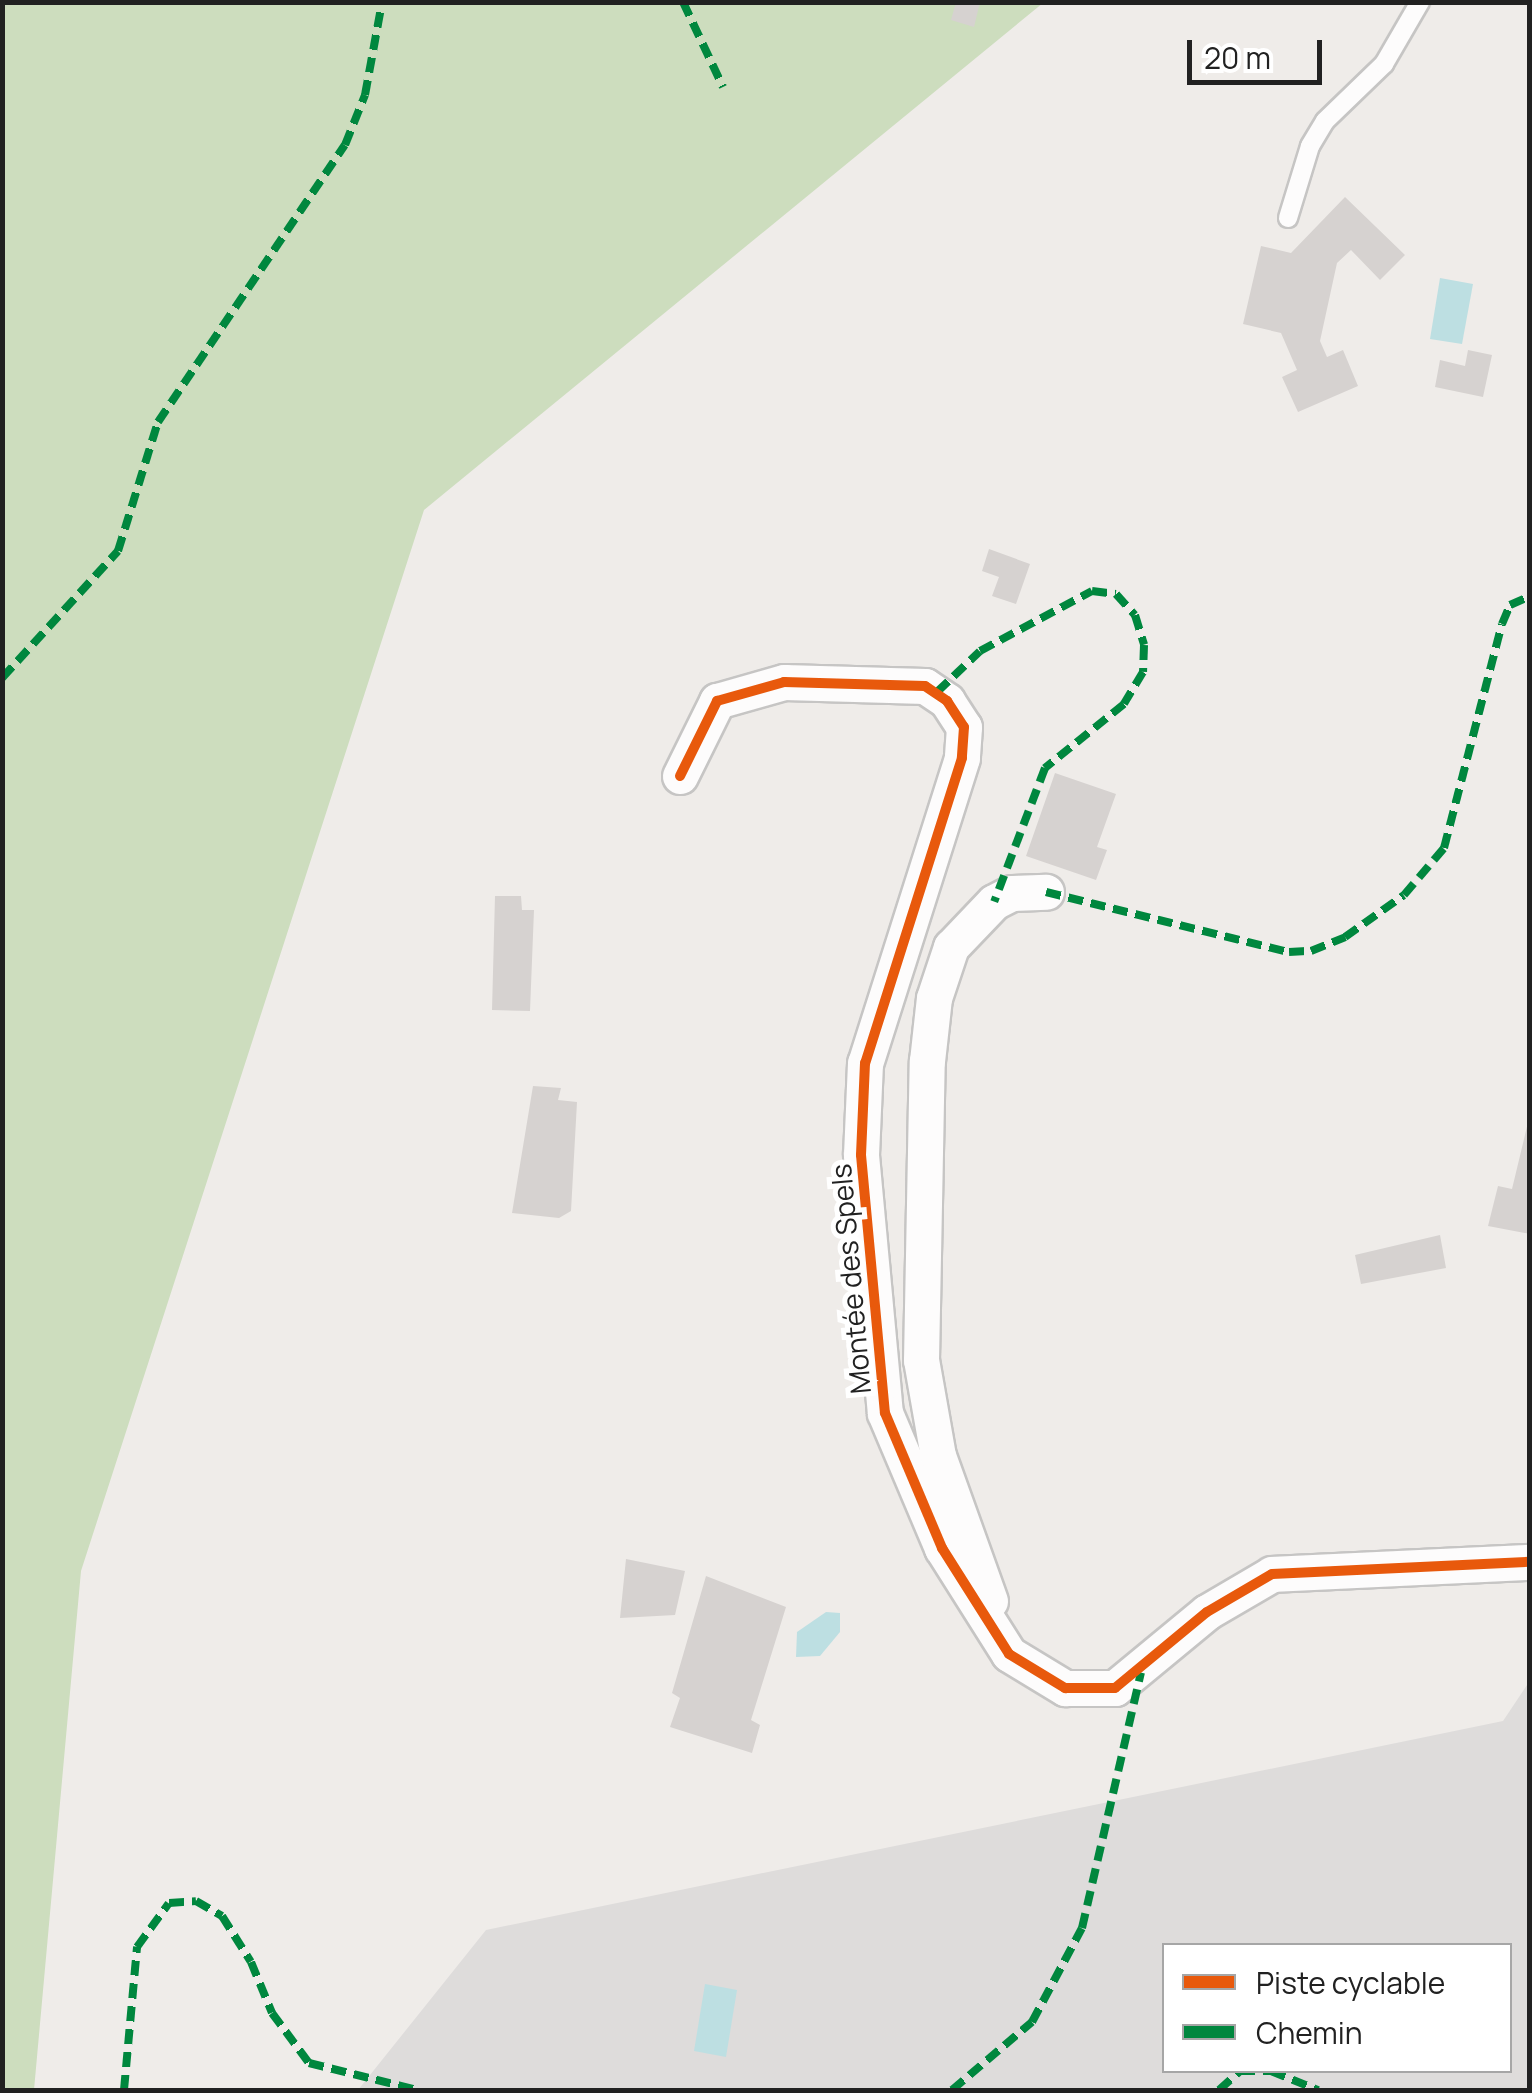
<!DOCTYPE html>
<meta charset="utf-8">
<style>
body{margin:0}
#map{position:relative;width:1532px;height:2093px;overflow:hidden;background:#efece9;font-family:Manrope,sans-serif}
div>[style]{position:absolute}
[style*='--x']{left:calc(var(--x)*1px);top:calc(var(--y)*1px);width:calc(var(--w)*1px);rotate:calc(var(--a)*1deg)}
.residential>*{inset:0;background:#dedcdb}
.forest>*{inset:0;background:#cdddbe}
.water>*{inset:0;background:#bddfe2}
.building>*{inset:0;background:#d6d2d0}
.roads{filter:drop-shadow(2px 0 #c6c5c4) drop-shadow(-2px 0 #c6c5c4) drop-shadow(0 2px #c6c5c4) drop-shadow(0 -2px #c6c5c4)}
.lane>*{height:18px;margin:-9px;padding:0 9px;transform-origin:9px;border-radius:9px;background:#fdfcfc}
.street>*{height:35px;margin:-17.5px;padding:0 17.5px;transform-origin:17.5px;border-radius:17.5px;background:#fdfcfc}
.quiet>*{height:8px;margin-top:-4px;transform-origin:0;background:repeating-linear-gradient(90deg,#00873e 0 15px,transparent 0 23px)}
.cycleway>*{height:10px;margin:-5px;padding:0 5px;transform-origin:5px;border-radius:5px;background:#e8590c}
span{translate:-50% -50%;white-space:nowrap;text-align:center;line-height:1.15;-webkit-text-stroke:10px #fff;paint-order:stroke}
.street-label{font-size:28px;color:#212121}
.frame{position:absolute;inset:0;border:5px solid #212121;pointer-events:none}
.legend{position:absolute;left:1162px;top:1943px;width:350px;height:130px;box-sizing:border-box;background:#fff;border:2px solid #a6a6a6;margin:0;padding:12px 18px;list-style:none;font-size:30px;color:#212121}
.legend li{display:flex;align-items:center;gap:20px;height:50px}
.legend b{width:50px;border:2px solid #a6a6a6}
.scale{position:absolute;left:1187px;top:40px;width:135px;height:45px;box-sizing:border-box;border:5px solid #212121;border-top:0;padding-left:12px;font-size:30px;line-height:35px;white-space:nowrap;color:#212121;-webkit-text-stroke:8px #fff;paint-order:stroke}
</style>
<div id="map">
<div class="residential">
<i style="clip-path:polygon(evenodd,1529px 1682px,1529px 2090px,358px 2090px,486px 1930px,1503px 1721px,1529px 1682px,1164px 1946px,1510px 1946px,1510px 2070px,1164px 2070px,1164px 1946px)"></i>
</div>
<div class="forest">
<i style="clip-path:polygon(3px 3px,1043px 3px,424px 510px,81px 1571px,34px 2090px,3px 2090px)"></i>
</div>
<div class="water">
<i style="clip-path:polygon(1440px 278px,1473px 284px,1462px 344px,1430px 339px)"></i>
<i style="clip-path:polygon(826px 1612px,840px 1613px,840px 1632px,820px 1656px,796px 1657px,797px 1632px)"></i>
<i style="clip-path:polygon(705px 1984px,737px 1990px,726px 2057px,694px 2051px)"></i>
</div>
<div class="building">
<i style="clip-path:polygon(956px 2px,980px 2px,974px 27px,951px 20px)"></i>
<i style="clip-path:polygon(1345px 197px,1405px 255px,1380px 280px,1351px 250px,1337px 263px,1320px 341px,1327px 357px,1343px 350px,1358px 386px,1298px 412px,1282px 377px,1297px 370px,1281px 333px,1243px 324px,1261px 246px,1291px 253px)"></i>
<i style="clip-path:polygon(1468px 350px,1492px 355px,1483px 397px,1435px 387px,1440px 360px,1465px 366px)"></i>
<i style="clip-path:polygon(989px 549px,1030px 564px,1016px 604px,992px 596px,999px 577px,982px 571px)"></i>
<i style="clip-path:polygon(1055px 773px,1116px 794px,1097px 847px,1107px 850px,1096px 880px,1026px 856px)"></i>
<i style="clip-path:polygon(495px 896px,521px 896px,522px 910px,534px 910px,530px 1011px,492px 1010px)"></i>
<i style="clip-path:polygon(533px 1086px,561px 1088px,558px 1100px,577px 1102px,571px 1211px,559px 1218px,512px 1213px)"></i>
<i style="clip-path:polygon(1530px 1114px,1530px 1234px,1488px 1226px,1498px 1186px,1512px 1189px)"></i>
<i style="clip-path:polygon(1440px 1235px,1446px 1268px,1361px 1284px,1355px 1255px)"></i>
<i style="clip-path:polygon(626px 1559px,685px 1571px,675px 1615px,620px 1618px)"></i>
<i style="clip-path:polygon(706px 1576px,786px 1607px,751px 1720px,760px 1725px,752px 1753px,670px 1727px,680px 1698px,672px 1693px)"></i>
</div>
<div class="roads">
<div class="lane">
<i style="--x:1288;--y:218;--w:75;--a:-73"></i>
<i style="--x:1310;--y:146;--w:29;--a:-59"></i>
<i style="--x:1325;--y:121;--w:82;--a:-44"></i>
<i style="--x:1384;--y:64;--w:72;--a:-59.9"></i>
</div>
<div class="street">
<i style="--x:680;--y:776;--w:84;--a:-63.7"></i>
<i style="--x:717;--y:701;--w:70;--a:-15.8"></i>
<i style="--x:784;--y:682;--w:141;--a:1.6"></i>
<i style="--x:925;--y:686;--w:27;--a:34"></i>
<i style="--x:947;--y:701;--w:31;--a:57"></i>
<i style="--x:964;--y:727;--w:31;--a:94"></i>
<i style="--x:962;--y:758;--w:320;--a:107.6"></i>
<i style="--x:865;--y:1063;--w:92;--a:92.5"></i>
<i style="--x:861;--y:1155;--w:259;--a:84.7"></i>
<i style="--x:885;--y:1413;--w:147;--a:67.1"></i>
<i style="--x:942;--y:1548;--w:125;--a:57.7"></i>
<i style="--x:1009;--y:1654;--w:66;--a:31.3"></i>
<i style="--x:1065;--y:1688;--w:50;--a:0"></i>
<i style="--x:1115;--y:1688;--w:119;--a:-39.6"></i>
<i style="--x:1207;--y:1612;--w:75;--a:-30.3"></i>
<i style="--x:1272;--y:1574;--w:258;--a:-2.7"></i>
<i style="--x:990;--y:1601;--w:154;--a:-109.7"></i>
<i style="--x:938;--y:1456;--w:97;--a:-100"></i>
<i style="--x:921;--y:1360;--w:299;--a:-88.9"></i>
<i style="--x:927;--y:1061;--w:63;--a:-83.7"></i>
<i style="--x:934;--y:998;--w:54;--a:-71.6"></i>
<i style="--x:951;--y:947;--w:62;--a:-46.3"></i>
<i style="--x:994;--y:902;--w:20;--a:-27"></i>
<i style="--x:1012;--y:893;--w:34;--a:-2"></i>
</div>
</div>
<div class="quiet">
<i style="--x:683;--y:2;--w:94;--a:64.8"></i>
<i style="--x:2;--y:678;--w:172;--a:-47.6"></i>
<i style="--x:118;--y:551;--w:135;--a:-72.8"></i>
<i style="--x:158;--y:422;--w:334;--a:-56"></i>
<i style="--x:345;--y:145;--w:54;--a:-68.2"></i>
<i style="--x:365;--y:95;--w:95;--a:-79.6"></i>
<i style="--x:937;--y:692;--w:59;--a:-43.6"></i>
<i style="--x:980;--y:651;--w:127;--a:-28.2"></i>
<i style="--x:1092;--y:591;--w:24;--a:7"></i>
<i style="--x:1116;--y:594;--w:28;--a:48"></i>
<i style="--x:1135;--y:615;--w:31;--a:73"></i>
<i style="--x:1144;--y:645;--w:27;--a:92"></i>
<i style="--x:1143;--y:672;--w:37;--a:121"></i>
<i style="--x:1124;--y:704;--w:102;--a:141"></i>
<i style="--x:1045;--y:768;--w:143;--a:110.8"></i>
<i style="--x:1046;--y:892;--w:250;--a:13.9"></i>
<i style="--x:1289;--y:952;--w:22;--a:-3"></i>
<i style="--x:1311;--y:951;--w:37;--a:-22"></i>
<i style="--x:1345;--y:937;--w:72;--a:-35.4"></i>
<i style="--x:1404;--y:895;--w:62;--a:-49.6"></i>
<i style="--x:1444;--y:848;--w:231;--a:-75.5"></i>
<i style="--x:1502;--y:624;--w:21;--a:-67"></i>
<i style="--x:1510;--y:605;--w:22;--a:-24"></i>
<i style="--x:124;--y:2090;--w:144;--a:-84.8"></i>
<i style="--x:137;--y:1947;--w:54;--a:-54"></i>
<i style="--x:169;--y:1903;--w:27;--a:-4"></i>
<i style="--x:196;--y:1901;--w:30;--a:30"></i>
<i style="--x:222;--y:1916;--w:54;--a:57.8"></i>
<i style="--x:251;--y:1962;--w:55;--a:67.6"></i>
<i style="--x:272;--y:2013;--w:62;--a:53.5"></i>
<i style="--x:309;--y:2063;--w:111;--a:14"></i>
<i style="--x:952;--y:2090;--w:105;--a:-40.4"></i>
<i style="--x:1032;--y:2022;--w:106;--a:-62"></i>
<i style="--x:1082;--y:1928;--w:262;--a:-77"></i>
<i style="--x:1219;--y:2090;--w:28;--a:-42"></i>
<i style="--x:1240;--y:2071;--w:31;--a:0"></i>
<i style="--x:1271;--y:2071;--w:51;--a:22"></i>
</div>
<div class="cycleway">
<i style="--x:680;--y:776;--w:84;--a:-63.7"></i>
<i style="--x:717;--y:701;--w:70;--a:-15.8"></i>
<i style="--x:784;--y:682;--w:141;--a:1.6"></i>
<i style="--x:925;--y:686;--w:27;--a:34"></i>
<i style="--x:947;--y:701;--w:31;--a:57"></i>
<i style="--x:964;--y:727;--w:31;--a:94"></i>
<i style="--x:962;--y:758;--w:320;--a:107.6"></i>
<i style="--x:865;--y:1063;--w:92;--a:92.5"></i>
<i style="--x:861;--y:1155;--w:259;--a:84.7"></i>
<i style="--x:885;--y:1413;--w:147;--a:67.1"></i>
<i style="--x:942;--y:1548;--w:125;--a:57.7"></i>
<i style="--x:1009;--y:1654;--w:66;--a:31.3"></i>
<i style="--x:1065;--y:1688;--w:50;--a:0"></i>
<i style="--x:1115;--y:1688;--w:119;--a:-39.6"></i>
<i style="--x:1207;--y:1612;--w:75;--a:-30.3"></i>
<i style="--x:1272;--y:1574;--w:258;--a:-2.7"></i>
</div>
<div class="street-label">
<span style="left:850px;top:1279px;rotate:-95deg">Montée des Spels</span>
</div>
<div class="frame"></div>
<ul class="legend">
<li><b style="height:12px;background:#e8590c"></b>Piste cyclable</li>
<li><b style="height:12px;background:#00873e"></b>Chemin</li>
</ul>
<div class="scale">20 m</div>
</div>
